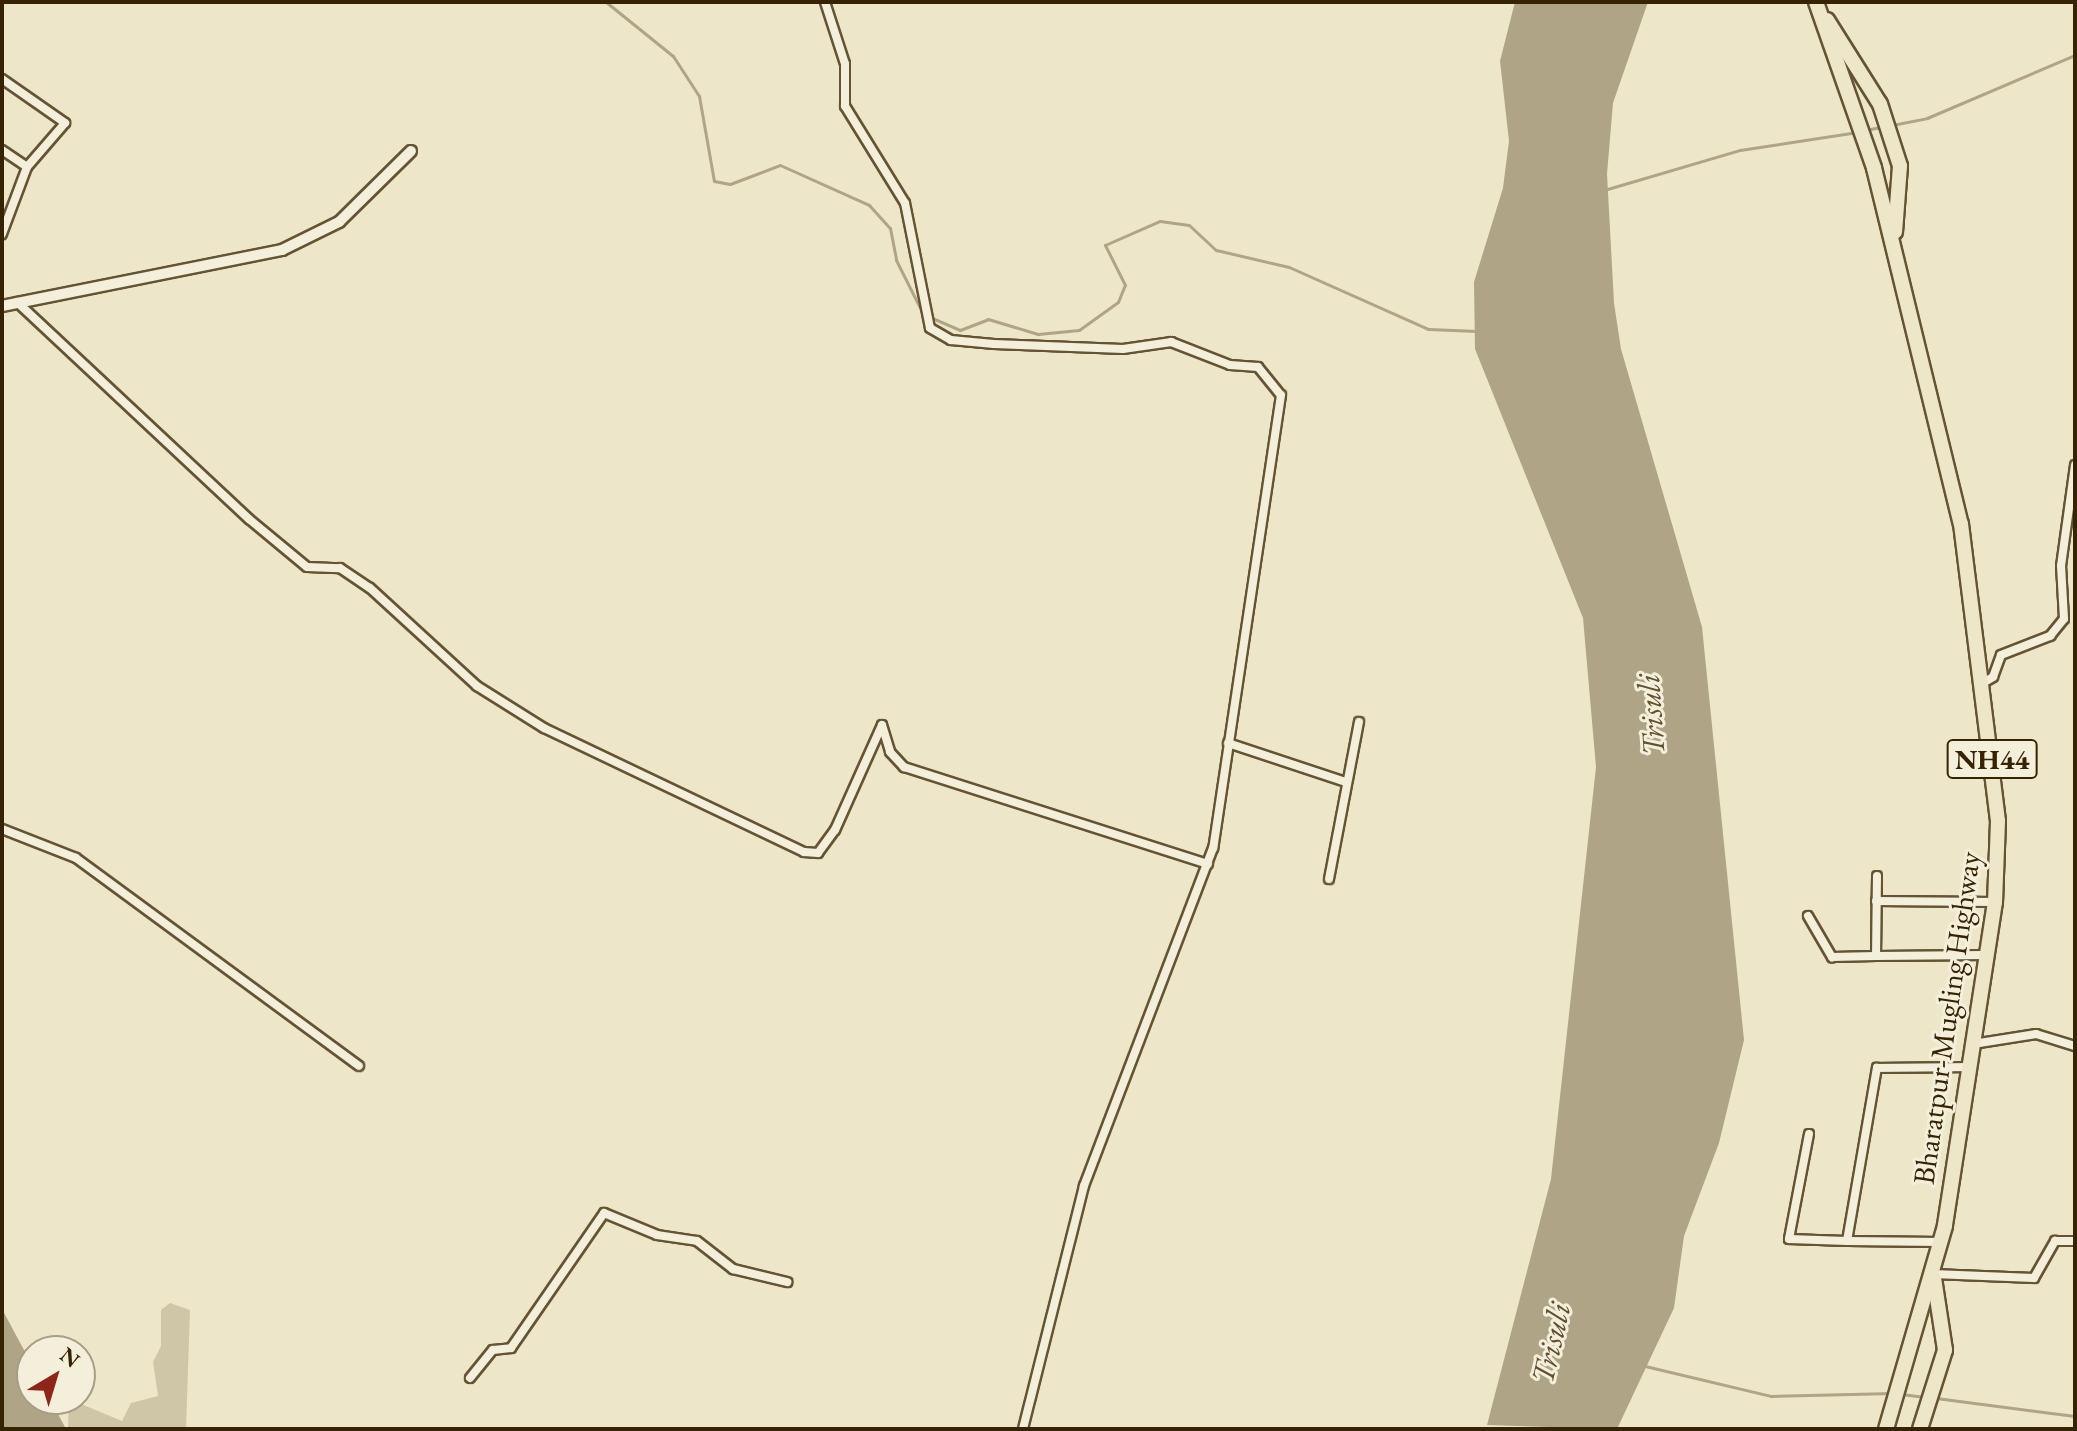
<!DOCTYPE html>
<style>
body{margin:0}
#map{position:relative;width:2077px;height:1431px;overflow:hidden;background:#eee6c8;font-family:"EB Garamond",serif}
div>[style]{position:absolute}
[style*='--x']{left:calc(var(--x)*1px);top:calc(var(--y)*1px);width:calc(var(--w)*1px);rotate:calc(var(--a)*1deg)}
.green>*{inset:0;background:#cfc5a7}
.water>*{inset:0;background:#afa485}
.stream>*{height:3px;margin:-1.5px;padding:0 1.5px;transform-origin:1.5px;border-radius:1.5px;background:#afa485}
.roads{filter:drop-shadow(2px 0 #645434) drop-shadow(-2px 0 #645434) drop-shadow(0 2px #645434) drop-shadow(0 -2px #645434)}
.minor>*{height:8px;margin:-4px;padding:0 4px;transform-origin:4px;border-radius:4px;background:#f4efdb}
.tertiary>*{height:10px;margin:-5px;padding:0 5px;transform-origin:5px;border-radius:5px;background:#f4efdb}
.trunk>*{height:14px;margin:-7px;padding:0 7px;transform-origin:7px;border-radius:7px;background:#eee6c8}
span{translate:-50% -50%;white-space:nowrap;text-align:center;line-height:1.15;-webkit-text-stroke:6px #f4efdb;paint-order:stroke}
.shield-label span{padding:2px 6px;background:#f4efdb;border:2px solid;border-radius:6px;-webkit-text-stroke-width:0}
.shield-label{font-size:28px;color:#362303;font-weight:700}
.street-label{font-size:30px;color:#362303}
.water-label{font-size:32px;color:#605030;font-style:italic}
.frame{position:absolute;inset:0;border:4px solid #362303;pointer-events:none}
.north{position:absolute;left:16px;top:1335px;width:80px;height:80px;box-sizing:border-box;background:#f4efdb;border:2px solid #a89d85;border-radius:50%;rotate:38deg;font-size:22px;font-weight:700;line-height:32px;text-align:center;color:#362303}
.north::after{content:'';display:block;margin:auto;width:28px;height:36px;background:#8f2418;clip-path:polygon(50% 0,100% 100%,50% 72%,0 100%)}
</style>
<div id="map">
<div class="green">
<i style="clip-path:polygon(170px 1303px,190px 1310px,186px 1429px,68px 1429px,69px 1399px,122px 1421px,131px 1403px,158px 1396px,153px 1362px,161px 1346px,161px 1310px)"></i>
</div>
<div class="water">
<i style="clip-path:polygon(1515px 2px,1648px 2px,1613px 103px,1607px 174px,1614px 303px,1621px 349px,1702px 627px,1744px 1040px,1719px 1143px,1684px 1236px,1674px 1308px,1617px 1429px,1487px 1425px,1551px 1179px,1596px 767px,1583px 618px,1475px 349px,1474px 282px,1503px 188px,1509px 141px,1500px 61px)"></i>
<i style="clip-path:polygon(2px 1309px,32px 1365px,32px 1399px,50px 1399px,66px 1429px,2px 1429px)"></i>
</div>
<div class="stream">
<i style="--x:606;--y:2;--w:86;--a:38.9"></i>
<i style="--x:673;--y:56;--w:48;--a:57"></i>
<i style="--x:699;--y:96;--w:86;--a:80"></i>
<i style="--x:714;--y:181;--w:16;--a:11"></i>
<i style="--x:730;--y:184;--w:53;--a:-20.8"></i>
<i style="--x:780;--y:165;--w:98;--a:24.2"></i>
<i style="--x:869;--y:205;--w:31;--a:48"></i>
<i style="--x:890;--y:228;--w:33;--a:79"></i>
<i style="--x:896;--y:260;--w:60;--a:63.4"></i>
<i style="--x:923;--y:314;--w:40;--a:23.4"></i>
<i style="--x:960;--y:330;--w:30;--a:-21"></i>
<i style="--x:988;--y:319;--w:52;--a:16.7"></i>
<i style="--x:1038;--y:334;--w:41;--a:-5.6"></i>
<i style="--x:1079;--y:330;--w:48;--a:-35.7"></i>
<i style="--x:1118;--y:302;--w:18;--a:-68"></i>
<i style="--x:1125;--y:285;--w:45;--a:-116.6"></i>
<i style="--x:1105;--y:245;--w:60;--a:-23.6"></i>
<i style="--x:1160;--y:221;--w:29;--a:8"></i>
<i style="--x:1189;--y:225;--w:37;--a:43"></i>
<i style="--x:1216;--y:250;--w:75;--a:13.1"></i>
<i style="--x:1289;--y:267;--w:152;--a:24"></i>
<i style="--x:1428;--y:329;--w:49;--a:2.3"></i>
<i style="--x:1892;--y:125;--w:36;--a:-11"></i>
<i style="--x:1927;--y:118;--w:161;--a:-23.1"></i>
<i style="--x:1865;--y:130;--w:16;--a:-11"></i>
<i style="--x:1604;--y:190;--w:142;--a:-16.4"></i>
<i style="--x:1740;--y:150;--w:119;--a:-8.7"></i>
<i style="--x:1645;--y:1366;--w:130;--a:13.4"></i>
<i style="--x:1771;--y:1396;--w:122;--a:-1.4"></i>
<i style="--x:1901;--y:1394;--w:24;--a:7"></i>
<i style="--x:1936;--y:1398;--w:140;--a:7.4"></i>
</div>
<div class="roads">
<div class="minor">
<i style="--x:825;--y:2;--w:65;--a:72.1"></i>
<i style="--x:845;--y:64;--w:42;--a:90"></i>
<i style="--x:845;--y:106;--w:114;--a:58.3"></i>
<i style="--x:905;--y:203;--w:127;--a:78.7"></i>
<i style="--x:930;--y:328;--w:24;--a:30"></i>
<i style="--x:951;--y:340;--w:43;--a:5.3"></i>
<i style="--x:994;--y:344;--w:129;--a:2.2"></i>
<i style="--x:1123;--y:349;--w:49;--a:-8.3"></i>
<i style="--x:1171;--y:342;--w:63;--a:21.3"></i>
<i style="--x:1230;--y:365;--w:28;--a:4"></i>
<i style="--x:1258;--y:367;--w:36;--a:51"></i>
<i style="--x:1281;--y:395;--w:458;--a:98.5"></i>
<i style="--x:1213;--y:848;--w:362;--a:110.9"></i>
<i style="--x:1084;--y:1186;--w:251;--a:104.1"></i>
<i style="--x:2;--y:79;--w:77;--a:34.9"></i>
<i style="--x:65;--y:123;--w:58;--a:130.8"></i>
<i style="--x:27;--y:167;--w:72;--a:110.5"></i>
<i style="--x:2;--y:150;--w:30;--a:34"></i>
<i style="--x:17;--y:302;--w:318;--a:43.1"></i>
<i style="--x:249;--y:519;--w:75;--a:39.6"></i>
<i style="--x:307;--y:567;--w:33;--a:2"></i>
<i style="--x:340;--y:568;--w:36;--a:34"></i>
<i style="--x:370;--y:588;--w:145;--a:42.5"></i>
<i style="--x:477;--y:686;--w:79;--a:32.1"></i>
<i style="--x:544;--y:728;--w:288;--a:25.5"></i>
<i style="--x:804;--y:852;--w:14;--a:4"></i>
<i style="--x:818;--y:853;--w:29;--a:-54"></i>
<i style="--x:835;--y:830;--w:115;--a:-65.9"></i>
<i style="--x:882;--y:725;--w:28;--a:73"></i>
<i style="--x:890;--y:752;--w:21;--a:47"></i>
<i style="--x:904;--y:767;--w:319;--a:17.7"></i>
<i style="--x:1981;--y:684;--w:14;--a:-30"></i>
<i style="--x:1993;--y:677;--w:23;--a:-70"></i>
<i style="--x:2001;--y:655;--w:53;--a:-21.2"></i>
<i style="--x:2050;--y:636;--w:22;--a:-51"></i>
<i style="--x:2064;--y:619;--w:53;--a:-93.2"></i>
<i style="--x:2061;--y:566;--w:102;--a:-82.1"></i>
<i style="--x:1228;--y:743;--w:124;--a:18.3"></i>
<i style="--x:2;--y:829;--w:79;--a:21.4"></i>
<i style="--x:76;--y:858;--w:351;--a:36.3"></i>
<i style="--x:1877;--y:876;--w:80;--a:90.7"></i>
<i style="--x:1876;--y:956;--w:109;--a:-0.5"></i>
<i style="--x:1329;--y:879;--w:160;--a:-79.2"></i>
<i style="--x:1876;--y:901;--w:119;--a:0.5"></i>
<i style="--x:1808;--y:916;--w:48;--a:59.7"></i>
<i style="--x:1832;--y:957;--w:44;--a:-1.3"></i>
<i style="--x:1973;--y:1044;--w:64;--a:-9"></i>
<i style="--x:2036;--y:1034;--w:41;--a:17.1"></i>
<i style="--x:1809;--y:1134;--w:107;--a:100.8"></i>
<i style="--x:1789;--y:1239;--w:58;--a:2"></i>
<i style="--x:1847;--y:1241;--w:176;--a:-80.2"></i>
<i style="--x:1877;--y:1068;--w:93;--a:-0.6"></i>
<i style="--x:1847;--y:1241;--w:94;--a:0.6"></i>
<i style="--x:1933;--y:1274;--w:101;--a:2.3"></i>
<i style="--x:2034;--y:1278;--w:43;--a:-60.4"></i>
<i style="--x:2055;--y:1241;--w:20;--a:0"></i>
<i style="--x:470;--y:1378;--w:36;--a:-51"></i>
<i style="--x:493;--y:1350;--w:18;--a:-6"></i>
<i style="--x:511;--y:1348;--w:164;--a:-55.4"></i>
<i style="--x:604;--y:1213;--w:57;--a:22.5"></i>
<i style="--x:657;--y:1235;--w:40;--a:8.5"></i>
<i style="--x:697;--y:1241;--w:46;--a:37.9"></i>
<i style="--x:733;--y:1269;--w:56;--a:13.5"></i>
</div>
<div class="tertiary">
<i style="--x:2;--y:306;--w:286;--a:-11.3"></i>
<i style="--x:282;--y:250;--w:64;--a:-26.2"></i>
<i style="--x:339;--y:222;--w:101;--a:-44.6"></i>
</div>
<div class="trunk">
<i style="--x:1816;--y:2;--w:176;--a:70.7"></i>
<i style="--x:1874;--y:168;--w:366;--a:76.3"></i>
<i style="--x:1961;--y:524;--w:299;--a:82.9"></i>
<i style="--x:1998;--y:821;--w:81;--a:92.1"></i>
<i style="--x:1995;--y:902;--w:328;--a:98.8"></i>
<i style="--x:1945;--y:1226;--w:211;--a:106.2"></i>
<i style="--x:1827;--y:20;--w:99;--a:57.8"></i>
<i style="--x:1880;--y:104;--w:65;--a:72.1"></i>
<i style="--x:1900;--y:166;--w:66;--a:94.3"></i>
<i style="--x:1920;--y:1429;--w:83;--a:-72.4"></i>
<i style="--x:1945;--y:1350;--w:73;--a:-98.7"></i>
</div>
</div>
<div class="shield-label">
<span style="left:1992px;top:759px">NH44</span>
</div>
<div class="street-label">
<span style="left:1947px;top:1018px;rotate:-82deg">Bharatpur-Mugling Highway</span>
</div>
<div class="water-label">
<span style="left:1651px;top:715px;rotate:-94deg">Trisuli</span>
<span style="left:1551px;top:1343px;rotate:-77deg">Trisuli</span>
</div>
<div class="frame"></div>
<div class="north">N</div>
</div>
